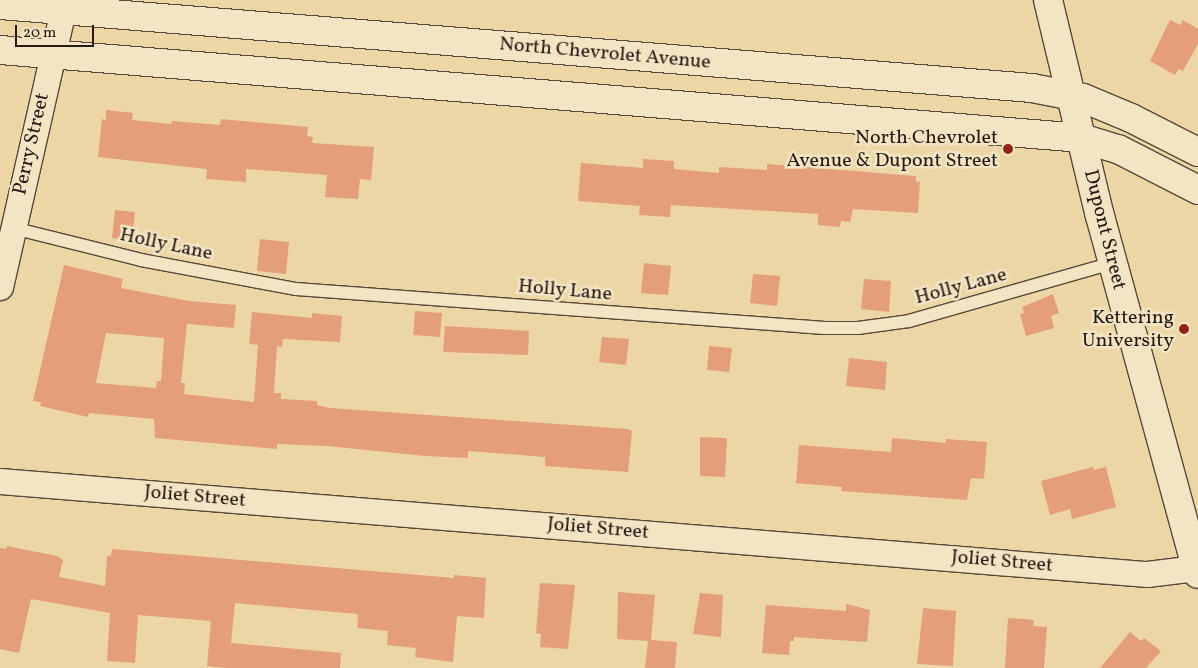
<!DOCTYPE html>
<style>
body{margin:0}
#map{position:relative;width:1198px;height:668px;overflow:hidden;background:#ecd6a5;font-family:Vollkorn,serif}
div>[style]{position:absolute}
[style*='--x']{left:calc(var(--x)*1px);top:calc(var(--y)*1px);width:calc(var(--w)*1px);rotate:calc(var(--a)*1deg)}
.building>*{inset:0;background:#e49e7a}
.roads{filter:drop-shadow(1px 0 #574838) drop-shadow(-1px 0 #574838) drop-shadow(0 1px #574838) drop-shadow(0 -1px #574838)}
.lane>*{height:12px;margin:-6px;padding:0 6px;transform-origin:6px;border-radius:6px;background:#f3e4c4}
.street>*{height:25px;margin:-12.5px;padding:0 12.5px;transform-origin:12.5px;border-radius:12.5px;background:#f3e4c4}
.secondary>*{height:28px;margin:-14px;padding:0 14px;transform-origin:14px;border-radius:14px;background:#f3e4c4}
.dots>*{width:14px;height:14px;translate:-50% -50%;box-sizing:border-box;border:2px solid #f3e4c4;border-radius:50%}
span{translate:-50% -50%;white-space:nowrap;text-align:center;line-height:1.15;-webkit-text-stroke:5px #f3e4c4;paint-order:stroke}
.street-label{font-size:20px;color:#251913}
.poi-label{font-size:20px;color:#251913}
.right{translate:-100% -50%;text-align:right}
.scale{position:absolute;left:15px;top:25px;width:79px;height:22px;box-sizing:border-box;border:2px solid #251913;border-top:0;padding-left:6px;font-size:15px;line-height:18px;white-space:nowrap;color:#251913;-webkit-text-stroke:4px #f3e4c4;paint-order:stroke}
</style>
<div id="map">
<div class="building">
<i style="clip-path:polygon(1170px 20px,1180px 25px,1183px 20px,1198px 29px,1198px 44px,1183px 71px,1179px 69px,1175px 75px,1150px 61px)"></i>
<i style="clip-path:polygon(106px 110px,133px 113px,132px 120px,171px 124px,172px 121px,220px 125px,221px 119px,308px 127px,307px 136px,313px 137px,312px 143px,374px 147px,371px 180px,360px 179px,358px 199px,325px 197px,327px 175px,246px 169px,246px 182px,206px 179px,207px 169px,98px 157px,102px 119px,106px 120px)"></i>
<i style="clip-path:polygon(643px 159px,674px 161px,674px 169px,719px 173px,719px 167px,767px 170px,767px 164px,916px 176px,916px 181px,920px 182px,918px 213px,853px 209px,850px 222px,841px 221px,840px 227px,818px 225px,818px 214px,671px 205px,670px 217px,639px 215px,640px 206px,578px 201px,581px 163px,643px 168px)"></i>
<i style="clip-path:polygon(115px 210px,135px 212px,132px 240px,112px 238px)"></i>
<i style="clip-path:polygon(260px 239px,289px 242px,286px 274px,257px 271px)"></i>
<i style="clip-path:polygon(644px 263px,671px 266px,668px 295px,641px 293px)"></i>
<i style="clip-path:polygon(evenodd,64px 265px,123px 279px,121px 288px,189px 301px,236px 305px,234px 328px,187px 324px,181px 383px,185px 383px,184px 394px,254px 402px,258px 345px,249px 344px,252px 312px,312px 318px,312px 313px,342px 316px,340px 342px,283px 339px,282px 347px,277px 346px,274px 393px,281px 393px,281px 399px,317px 401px,317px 405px,330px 408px,628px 429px,632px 431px,628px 472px,545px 466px,545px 457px,468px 451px,468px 458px,425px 456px,327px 446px,277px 444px,277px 449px,155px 438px,154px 419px,89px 413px,88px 417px,40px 406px,41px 402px,33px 401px,64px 265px,106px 333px,164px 338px,161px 381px,157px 381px,156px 388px,96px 383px,106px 333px)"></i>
<i style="clip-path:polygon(753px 274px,780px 276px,777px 306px,750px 303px)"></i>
<i style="clip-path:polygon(864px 279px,891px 281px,889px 312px,861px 309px)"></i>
<i style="clip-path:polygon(1053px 294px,1059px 313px,1051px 316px,1054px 328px,1026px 336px,1020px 314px,1024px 313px,1022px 307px)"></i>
<i style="clip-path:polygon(415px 311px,442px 313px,440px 337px,413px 335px)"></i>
<i style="clip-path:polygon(445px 326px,529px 331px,528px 355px,443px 352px)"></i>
<i style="clip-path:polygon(602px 337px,629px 339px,626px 365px,599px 362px)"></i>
<i style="clip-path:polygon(709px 346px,732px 348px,729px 372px,707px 370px)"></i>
<i style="clip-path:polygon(849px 358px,887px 362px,885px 390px,846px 386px)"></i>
<i style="clip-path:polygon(700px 437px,727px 438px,725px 477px,700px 476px)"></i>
<i style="clip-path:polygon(892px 438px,946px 443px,946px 439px,987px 442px,984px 479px,971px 478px,967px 500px,841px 491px,842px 487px,796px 483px,799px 445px,891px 452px)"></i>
<i style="clip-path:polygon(1093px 467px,1094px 470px,1106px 467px,1116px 507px,1072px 519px,1070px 509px,1050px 515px,1041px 481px)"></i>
<i style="clip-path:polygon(7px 546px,57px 556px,63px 560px,59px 577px,105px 586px,107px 556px,111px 556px,112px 549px,454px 578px,454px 575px,486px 578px,484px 618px,457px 616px,453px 662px,415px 657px,416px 648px,387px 645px,388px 631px,357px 628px,358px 614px,235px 603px,231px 643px,341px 653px,340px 668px,227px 668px,207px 666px,211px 621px,138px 615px,135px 663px,107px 661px,110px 613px,31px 599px,19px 653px,0 649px,0 548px,6px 549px)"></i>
<i style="clip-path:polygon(540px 583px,575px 585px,568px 649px,540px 647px,541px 634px,536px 633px)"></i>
<i style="clip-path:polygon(618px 592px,655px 595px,651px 640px,677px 642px,675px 668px,645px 668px,648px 641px,617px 639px)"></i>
<i style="clip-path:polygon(700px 593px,723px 595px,721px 637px,693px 634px)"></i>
<i style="clip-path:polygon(846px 604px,870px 610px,867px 642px,794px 637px,794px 641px,790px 641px,789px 655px,762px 653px,766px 605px,846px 611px)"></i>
<i style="clip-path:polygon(923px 608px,956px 611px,953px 666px,917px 664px)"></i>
<i style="clip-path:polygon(1008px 618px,1034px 620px,1033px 626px,1047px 627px,1044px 668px,1005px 668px)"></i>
<i style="clip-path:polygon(1130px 632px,1141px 641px,1144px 638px,1161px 651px,1146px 668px,1100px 668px)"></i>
</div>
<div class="roads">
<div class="lane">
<i style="--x:13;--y:228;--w:132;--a:14"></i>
<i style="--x:141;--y:260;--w:158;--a:10.6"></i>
<i style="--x:296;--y:289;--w:530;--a:4.22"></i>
<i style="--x:825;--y:328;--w:33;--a:0"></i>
<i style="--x:858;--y:328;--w:51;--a:-7.8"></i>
<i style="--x:909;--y:321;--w:211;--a:-15.9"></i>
</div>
<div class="street">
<i style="--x:0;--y:287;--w:294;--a:-77.2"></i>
<i style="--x:0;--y:481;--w:1151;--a:4.64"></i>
<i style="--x:1147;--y:574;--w:49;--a:-7"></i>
</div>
<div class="secondary">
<i style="--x:1048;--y:0;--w:222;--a:76.5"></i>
<i style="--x:1100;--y:216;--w:371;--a:74.7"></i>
<i style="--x:0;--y:5;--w:1035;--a:4.6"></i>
<i style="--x:1032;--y:88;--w:52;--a:11.1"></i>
<i style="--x:1083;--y:98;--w:52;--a:22.6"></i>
<i style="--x:1131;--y:118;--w:75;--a:26.9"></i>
<i style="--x:0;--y:50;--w:1085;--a:4.65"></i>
<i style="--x:1081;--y:138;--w:39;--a:17"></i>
<i style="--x:1118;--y:149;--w:90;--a:27.1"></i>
</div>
</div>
<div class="dots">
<i style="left:1008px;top:149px;background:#8f2418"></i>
<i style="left:1184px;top:329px;background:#8f2418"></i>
</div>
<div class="street-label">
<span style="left:605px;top:54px;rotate:5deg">North Chevrolet Avenue</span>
<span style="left:32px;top:144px;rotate:-77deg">Perry Street</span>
<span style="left:1104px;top:230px;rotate:76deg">Dupont Street</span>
<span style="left:166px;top:245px;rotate:12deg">Holly Lane</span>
<span style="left:961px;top:287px;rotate:-15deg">Holly Lane</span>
<span style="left:565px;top:291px;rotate:5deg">Holly Lane</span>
<span style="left:195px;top:497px;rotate:5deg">Joliet Street</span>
<span style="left:598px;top:529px;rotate:5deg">Joliet Street</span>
<span style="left:1002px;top:562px;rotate:5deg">Joliet Street</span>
</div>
<div class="poi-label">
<span class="right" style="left:998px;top:150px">North Chevrolet<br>Avenue &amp; Dupont Street</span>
<span class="right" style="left:1174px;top:330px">Kettering<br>University</span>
</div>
<div class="scale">20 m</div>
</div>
